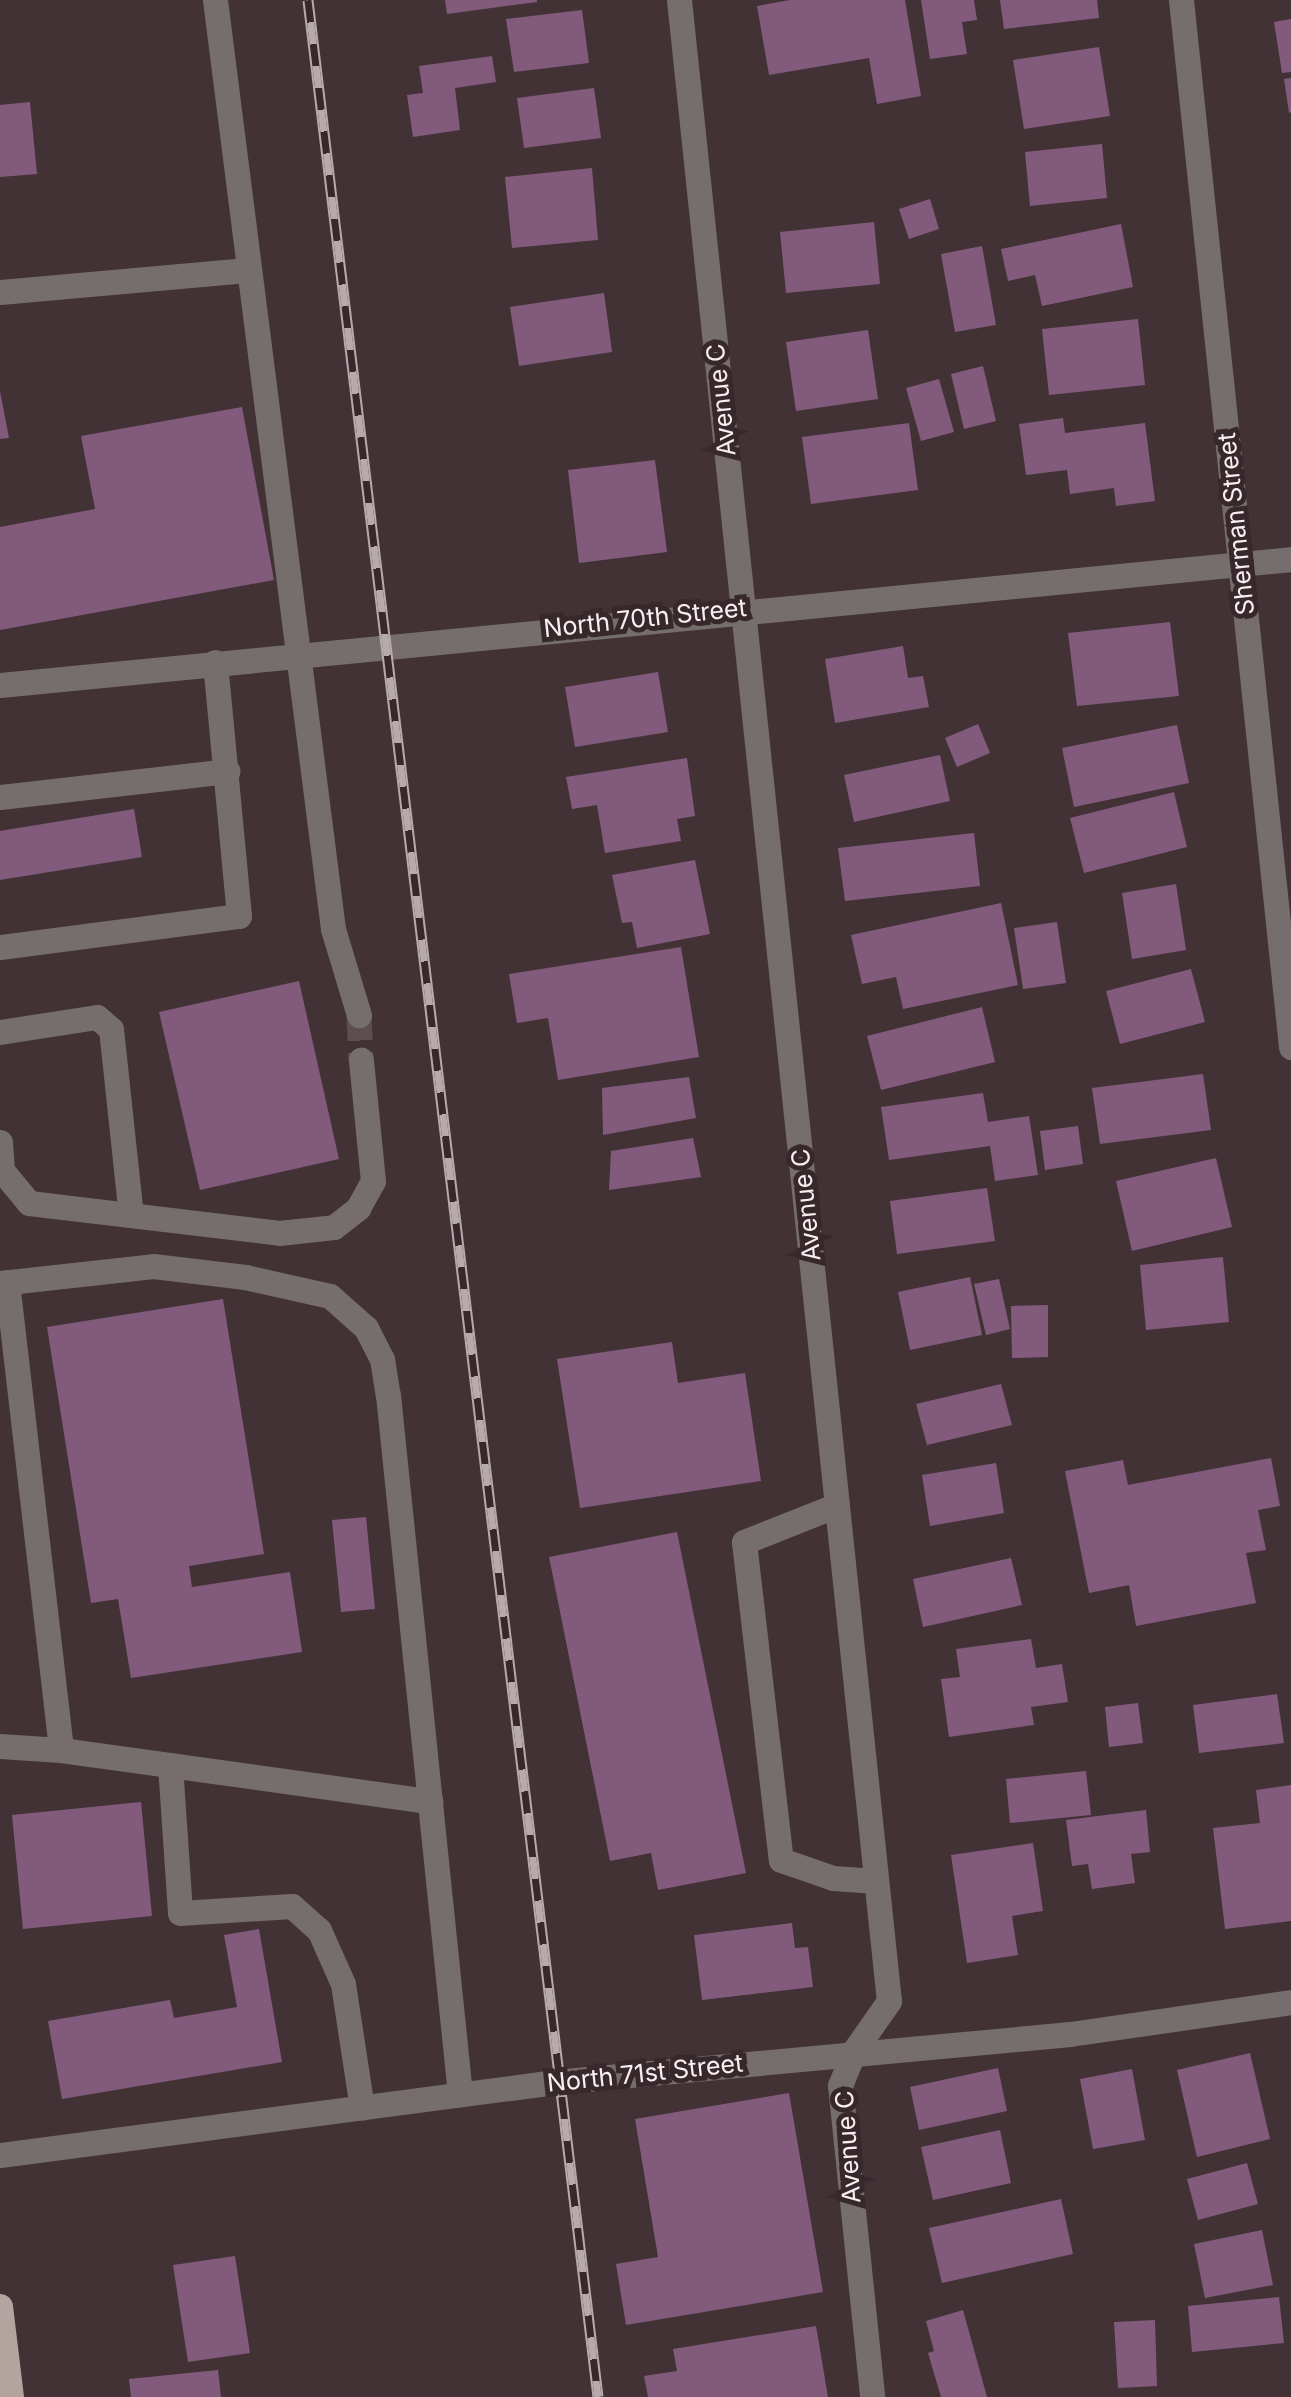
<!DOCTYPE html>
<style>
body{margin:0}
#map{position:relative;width:1291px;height:2397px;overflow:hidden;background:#423236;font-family:Inter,sans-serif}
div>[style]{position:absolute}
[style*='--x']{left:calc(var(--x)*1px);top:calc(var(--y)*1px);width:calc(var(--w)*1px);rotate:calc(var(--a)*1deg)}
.building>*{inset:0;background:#825b7c}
.minor-tunnel>*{height:25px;margin-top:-12.5px;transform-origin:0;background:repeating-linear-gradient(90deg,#5d4e52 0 25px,transparent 0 37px)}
.minor>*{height:25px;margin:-12.5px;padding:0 12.5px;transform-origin:12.5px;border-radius:12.5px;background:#766e6c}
.major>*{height:25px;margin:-12.5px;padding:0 12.5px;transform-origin:12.5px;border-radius:12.5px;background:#b4a4a0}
.rail>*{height:11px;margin-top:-5.5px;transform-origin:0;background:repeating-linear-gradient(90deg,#37282c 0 22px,#b6aaac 0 44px);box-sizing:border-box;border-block:2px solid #b6aaac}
span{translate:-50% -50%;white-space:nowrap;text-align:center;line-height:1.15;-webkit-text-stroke:10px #37282c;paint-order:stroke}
.street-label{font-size:25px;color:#f9eff1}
</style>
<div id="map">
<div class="building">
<i style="clip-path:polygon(445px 0,537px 0,537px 2px,447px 14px)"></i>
<i style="clip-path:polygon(790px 0,905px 0,921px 96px,877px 104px,869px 58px,769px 75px,757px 6px)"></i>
<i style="clip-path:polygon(921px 0,974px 0,977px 20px,962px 22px,967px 54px,930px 59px)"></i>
<i style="clip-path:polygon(1000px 0,1097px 0,1099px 18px,1004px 29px)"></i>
<i style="clip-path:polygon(582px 10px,589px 63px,514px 72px,506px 19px)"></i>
<i style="clip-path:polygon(1291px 19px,1291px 72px,1282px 73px,1274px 22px)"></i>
<i style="clip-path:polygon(1099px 47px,1110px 116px,1024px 129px,1013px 60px)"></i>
<i style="clip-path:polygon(492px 56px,496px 82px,455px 88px,460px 130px,413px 137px,407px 95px,423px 93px,419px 66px)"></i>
<i style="clip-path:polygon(1291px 78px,1291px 112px,1289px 113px,1284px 79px)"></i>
<i style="clip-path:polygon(594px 88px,601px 138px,524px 148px,517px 98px)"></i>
<i style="clip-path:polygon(30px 102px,37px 174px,0 177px,0 105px)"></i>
<i style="clip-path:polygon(1102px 144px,1107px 198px,1030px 206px,1025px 152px)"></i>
<i style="clip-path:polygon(592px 168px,598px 240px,512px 248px,505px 177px)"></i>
<i style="clip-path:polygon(930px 199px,939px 229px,909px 239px,899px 209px)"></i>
<i style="clip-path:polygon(874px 222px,880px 284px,786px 293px,780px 232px)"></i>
<i style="clip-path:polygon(1121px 224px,1133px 287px,1042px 306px,1035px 275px,1008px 281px,1001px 249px)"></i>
<i style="clip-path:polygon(982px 246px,996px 325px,955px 332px,941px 254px)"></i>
<i style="clip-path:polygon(604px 293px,612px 352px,519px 366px,510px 307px)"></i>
<i style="clip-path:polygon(1138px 319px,1145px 385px,1049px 395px,1042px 329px)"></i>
<i style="clip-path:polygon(868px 330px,878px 399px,796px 411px,786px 342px)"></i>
<i style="clip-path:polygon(983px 366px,996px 421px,964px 429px,951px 374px)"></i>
<i style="clip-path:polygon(939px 379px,954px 432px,921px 441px,906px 388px)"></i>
<i style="clip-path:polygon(0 391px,9px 438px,0 439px)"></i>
<i style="clip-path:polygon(242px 407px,274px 580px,0 630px,0 527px,95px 509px,81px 436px)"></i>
<i style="clip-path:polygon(1063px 418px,1065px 433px,1145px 423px,1155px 501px,1116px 506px,1114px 488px,1070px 494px,1067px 470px,1026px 475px,1019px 424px)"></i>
<i style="clip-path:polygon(909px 423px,918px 490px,811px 504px,802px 437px)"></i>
<i style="clip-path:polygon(655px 460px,667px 552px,579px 563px,568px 470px)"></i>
<i style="clip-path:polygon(1170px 622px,1179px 696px,1077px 706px,1068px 633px)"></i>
<i style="clip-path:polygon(903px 646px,908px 678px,923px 676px,929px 707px,835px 723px,825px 659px)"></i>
<i style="clip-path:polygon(658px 672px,668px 732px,575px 747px,565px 687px)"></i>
<i style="clip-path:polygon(978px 724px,990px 753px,957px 767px,945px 738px)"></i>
<i style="clip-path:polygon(1177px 725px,1189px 783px,1074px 807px,1062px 748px)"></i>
<i style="clip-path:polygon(940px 755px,950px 801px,854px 822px,844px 775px)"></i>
<i style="clip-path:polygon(687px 758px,695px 816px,677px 819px,681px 841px,605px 853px,597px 805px,572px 809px,566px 777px)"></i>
<i style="clip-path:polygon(1174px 792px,1187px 847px,1084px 873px,1070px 818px)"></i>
<i style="clip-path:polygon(134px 809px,142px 857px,0 880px,0 831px)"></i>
<i style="clip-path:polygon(974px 833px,980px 886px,845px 901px,838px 848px)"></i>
<i style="clip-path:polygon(695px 860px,710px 934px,637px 948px,632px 922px,622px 923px,612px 875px)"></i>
<i style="clip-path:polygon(1176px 884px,1186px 950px,1132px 959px,1122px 893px)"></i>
<i style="clip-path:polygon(1001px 903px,1018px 985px,903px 1009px,896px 977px,862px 984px,851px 935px)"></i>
<i style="clip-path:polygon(1057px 922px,1066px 983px,1023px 989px,1014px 928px)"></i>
<i style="clip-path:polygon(681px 947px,699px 1057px,558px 1080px,548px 1018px,517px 1023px,509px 974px)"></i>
<i style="clip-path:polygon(1191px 969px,1205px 1022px,1120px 1044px,1106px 991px)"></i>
<i style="clip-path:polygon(299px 981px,339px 1159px,200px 1190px,159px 1012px)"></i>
<i style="clip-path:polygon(982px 1007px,995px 1062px,881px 1090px,867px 1036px)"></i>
<i style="clip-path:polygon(1203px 1074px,1211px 1130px,1100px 1144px,1092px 1088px)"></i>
<i style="clip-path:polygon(689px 1077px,696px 1118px,603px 1135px,602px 1088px)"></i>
<i style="clip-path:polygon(983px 1093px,988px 1122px,1029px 1116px,1038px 1175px,995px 1181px,990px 1146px,889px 1160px,881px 1107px)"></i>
<i style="clip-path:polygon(1078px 1126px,1083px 1164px,1045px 1170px,1040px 1131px)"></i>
<i style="clip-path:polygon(693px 1138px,701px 1177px,609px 1190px,611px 1151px)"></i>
<i style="clip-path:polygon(1216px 1158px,1232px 1227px,1132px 1251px,1116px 1181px)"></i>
<i style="clip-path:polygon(987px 1188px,995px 1241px,897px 1254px,890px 1201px)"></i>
<i style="clip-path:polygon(1223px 1257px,1229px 1322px,1146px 1330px,1140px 1265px)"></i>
<i style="clip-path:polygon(970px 1277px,982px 1335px,910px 1350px,898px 1292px)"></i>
<i style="clip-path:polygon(999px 1279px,1010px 1329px,986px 1335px,974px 1284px)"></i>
<i style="clip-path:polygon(223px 1299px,264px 1554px,189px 1566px,192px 1587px,290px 1572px,302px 1652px,131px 1678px,118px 1599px,91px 1603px,47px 1327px)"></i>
<i style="clip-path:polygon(1048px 1305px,1048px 1357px,1012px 1358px,1011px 1306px)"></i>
<i style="clip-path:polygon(672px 1342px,678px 1383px,745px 1373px,761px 1481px,580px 1508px,557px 1359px)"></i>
<i style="clip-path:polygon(1001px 1384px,1012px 1425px,927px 1445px,916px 1404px)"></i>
<i style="clip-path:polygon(1271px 1458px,1280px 1506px,1258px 1510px,1266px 1550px,1246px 1553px,1256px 1603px,1136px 1626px,1129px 1585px,1089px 1593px,1065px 1471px,1123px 1460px,1128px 1485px)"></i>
<i style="clip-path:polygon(996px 1463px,1004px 1513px,930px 1526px,922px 1475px)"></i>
<i style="clip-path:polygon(366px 1517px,375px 1609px,341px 1612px,332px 1520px)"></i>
<i style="clip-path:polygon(677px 1532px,746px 1873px,658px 1890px,651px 1853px,610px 1861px,549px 1557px)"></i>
<i style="clip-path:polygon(1011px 1558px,1022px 1605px,923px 1627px,913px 1579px)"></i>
<i style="clip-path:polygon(1031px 1639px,1036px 1668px,1062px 1664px,1068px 1702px,1031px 1707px,1034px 1725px,949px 1737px,941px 1679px,960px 1677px,956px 1649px)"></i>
<i style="clip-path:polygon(1277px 1694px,1284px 1743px,1199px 1753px,1193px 1705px)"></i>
<i style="clip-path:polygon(1138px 1703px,1143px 1743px,1109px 1747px,1105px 1707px)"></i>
<i style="clip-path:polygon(1086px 1771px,1091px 1815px,1010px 1823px,1006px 1779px)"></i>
<i style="clip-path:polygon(1291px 1785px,1291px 1921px,1225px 1929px,1213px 1828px,1260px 1823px,1256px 1790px)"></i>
<i style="clip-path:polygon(141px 1802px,152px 1916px,23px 1929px,12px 1815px)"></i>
<i style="clip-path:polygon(1146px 1810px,1150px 1852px,1131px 1854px,1135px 1883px,1092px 1889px,1088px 1864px,1072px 1866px,1066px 1820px)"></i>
<i style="clip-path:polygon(1033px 1843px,1043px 1911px,1012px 1916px,1018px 1955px,967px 1963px,951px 1855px)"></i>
<i style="clip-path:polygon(792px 1923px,795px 1948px,808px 1947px,813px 1987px,702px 2000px,694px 1935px)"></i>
<i style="clip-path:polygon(259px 1929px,282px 2062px,62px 2099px,48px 2021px,170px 2000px,174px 2018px,237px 2007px,224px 1935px)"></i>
<i style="clip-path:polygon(1250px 2053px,1270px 2139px,1197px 2157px,1177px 2070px)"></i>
<i style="clip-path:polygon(998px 2068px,1007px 2111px,919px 2130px,910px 2087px)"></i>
<i style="clip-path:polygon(1132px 2069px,1145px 2140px,1093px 2149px,1080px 2079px)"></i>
<i style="clip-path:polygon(789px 2093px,823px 2292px,626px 2325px,616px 2264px,658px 2257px,635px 2119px)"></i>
<i style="clip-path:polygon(1000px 2130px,1011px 2183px,933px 2200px,921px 2147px)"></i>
<i style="clip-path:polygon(1247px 2163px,1258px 2204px,1198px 2220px,1187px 2179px)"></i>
<i style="clip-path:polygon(1061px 2199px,1073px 2254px,942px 2283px,929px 2228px)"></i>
<i style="clip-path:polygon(1262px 2230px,1273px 2285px,1205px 2298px,1194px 2244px)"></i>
<i style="clip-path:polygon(235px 2256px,250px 2353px,188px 2362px,173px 2265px)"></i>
<i style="clip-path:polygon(1279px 2297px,1284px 2343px,1192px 2352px,1188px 2306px)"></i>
<i style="clip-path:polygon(963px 2310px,987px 2397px,941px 2397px,928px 2353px,934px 2351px,926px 2321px)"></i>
<i style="clip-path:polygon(1155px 2320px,1157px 2386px,1118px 2388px,1114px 2322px)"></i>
<i style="clip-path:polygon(816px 2326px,828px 2397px,648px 2397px,644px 2376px,677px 2371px,673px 2349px)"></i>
<i style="clip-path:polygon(218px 2370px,221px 2397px,131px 2397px,129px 2379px)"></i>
</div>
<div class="minor-tunnel">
<i style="--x:359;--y:1015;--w:45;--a:87.5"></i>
</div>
<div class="minor">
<i style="--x:215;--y:0;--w:936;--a:82.76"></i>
<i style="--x:333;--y:929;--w:90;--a:73.2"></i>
<i style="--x:679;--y:0;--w:2012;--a:84.01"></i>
<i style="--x:889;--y:2001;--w:61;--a:125"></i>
<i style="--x:854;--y:2051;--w:37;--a:112"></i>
<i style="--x:840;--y:2085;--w:314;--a:84.1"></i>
<i style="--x:1181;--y:0;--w:1053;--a:84"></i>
<i style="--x:0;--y:292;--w:248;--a:-5.1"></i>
<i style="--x:0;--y:685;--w:1297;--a:-5.57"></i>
<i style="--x:0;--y:797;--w:229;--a:-6.5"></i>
<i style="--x:0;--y:947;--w:241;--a:-7.4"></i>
<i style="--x:239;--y:916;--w:255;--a:-95.4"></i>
<i style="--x:0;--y:1032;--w:98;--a:-8.8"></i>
<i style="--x:97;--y:1017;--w:18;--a:41"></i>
<i style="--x:111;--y:1029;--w:187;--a:83.9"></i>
<i style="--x:0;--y:1142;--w:26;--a:86"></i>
<i style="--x:0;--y:1168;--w:45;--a:50.4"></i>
<i style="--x:29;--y:1203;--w:252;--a:6.8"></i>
<i style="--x:279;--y:1233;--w:55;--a:-6.2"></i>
<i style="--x:334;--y:1227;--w:31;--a:-38"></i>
<i style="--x:358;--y:1208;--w:31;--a:-61"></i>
<i style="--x:373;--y:1181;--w:122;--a:-95.7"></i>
<i style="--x:7;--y:1282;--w:471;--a:83.4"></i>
<i style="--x:61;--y:1750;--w:373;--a:7.9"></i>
<i style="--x:0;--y:1283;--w:154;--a:-6.3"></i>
<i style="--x:153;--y:1266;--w:93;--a:6.8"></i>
<i style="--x:245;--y:1277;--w:87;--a:12.6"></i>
<i style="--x:330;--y:1296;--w:48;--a:41.6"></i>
<i style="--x:366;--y:1328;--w:35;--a:63"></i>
<i style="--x:382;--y:1359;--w:36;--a:81"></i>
<i style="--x:388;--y:1395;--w:703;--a:84.12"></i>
<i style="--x:837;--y:1505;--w:100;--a:158.3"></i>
<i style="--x:744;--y:1542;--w:320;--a:83.4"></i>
<i style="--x:781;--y:1860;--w:55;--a:19.1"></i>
<i style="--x:833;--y:1878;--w:43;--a:4"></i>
<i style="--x:0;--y:1746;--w:61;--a:3.8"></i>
<i style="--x:170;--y:1765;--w:148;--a:86.1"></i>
<i style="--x:180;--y:1913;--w:112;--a:-3.6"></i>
<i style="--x:292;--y:1906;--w:36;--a:42"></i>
<i style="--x:319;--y:1930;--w:59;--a:66"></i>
<i style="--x:343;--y:1984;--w:125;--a:81.3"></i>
<i style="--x:0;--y:2155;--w:560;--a:-7.49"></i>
<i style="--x:555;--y:2082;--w:517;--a:-5.32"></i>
<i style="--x:1070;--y:2034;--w:223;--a:-8.2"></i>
</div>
<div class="major">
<i style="--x:0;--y:2306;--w:92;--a:83.1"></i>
</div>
<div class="rail">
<i style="--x:308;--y:0;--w:2414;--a:83.1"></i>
</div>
<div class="street-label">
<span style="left:721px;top:400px;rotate:-96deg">Avenue C</span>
<span style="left:1236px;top:524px;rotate:-96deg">Sherman Street</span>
<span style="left:645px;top:618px;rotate:-6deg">North 70th Street</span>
<span style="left:806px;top:1205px;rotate:-96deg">Avenue C</span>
<span style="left:645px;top:2073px;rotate:-6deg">North 71st Street</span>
<span style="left:848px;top:2147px;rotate:-94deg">Avenue C</span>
</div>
</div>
